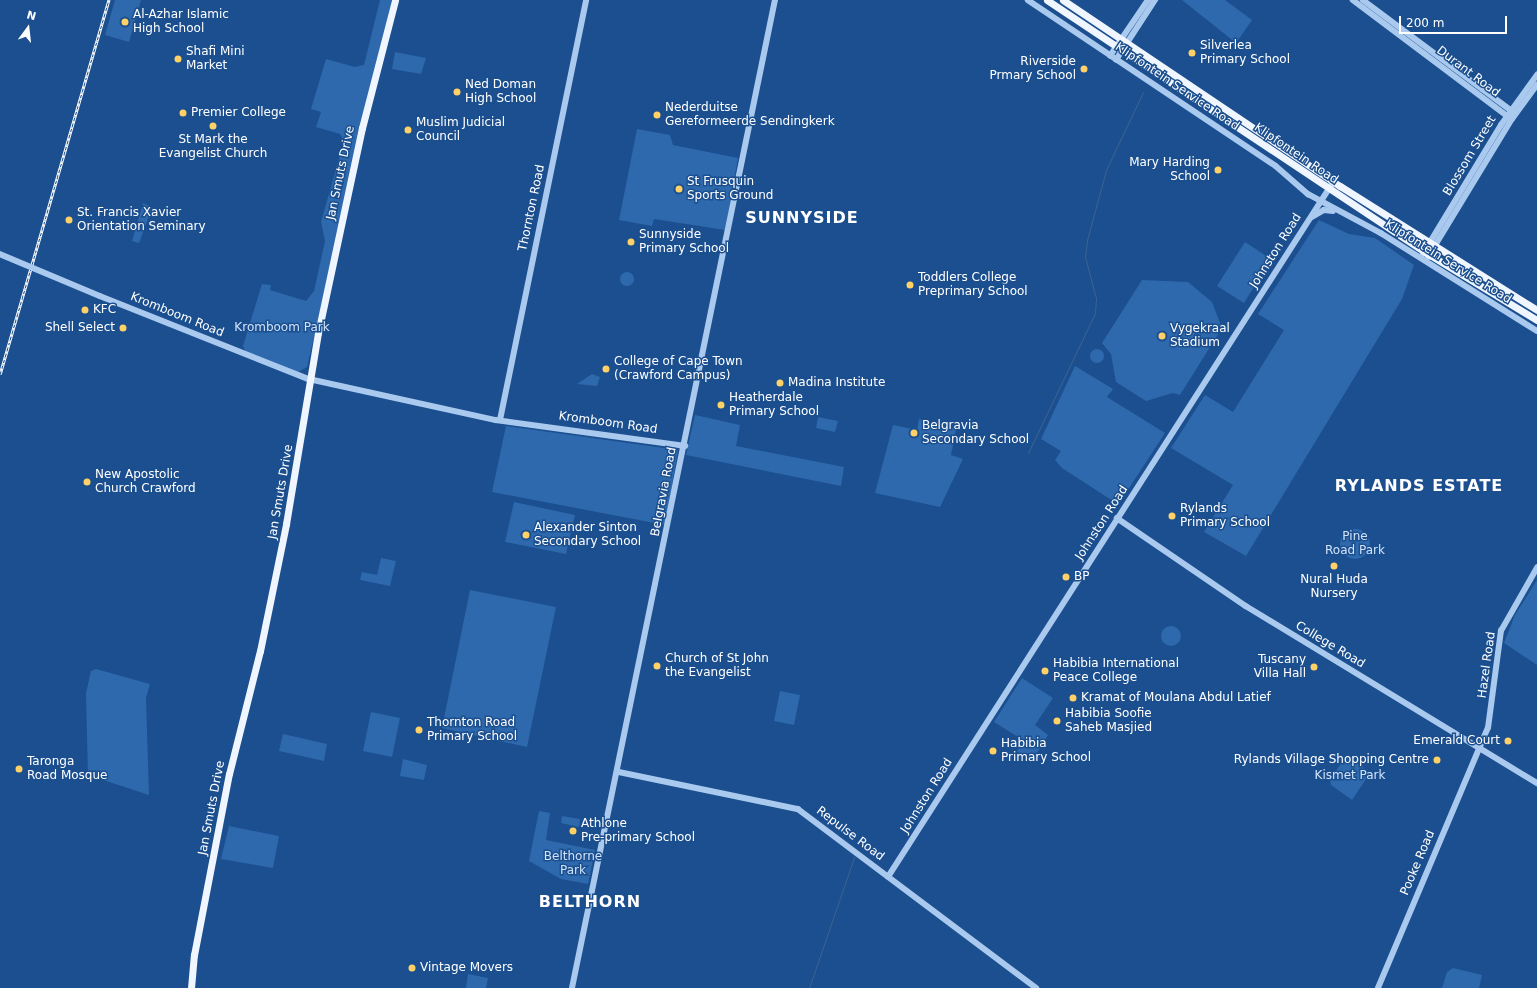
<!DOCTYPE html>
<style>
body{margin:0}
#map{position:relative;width:1537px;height:988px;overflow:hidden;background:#1b4f8f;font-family:"DejaVu Sans",sans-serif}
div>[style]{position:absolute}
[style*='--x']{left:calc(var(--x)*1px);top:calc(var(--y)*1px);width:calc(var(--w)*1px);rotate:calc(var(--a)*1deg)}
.green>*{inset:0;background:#2e69ad}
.round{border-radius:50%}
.stream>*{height:1px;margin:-0.5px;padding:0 0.5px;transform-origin:0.5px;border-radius:0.5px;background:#3c6290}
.minor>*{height:5.5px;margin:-2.75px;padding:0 2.75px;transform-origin:2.75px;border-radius:2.75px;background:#a9c9ee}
.major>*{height:7px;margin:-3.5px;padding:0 3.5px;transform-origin:3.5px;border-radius:3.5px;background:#f0f6ff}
.rail>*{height:2.5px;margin-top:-1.25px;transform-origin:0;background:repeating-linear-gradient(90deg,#1b4f8f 0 3px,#fff 0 6px);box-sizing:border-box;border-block:1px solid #fff}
.minor-bridge>*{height:5.5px;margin:-2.75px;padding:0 2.75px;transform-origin:2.75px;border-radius:2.75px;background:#a9c9ee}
.dots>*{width:11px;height:11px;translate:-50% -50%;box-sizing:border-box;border:2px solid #1b4f8f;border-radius:50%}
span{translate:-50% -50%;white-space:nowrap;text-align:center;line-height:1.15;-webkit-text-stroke:3px #1b4f8f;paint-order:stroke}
.poi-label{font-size:12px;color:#fff}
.left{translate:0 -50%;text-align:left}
.right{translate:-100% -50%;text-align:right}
.street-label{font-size:12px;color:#fff}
.park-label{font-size:12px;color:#cfe3fa}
.district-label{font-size:16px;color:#fff;font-weight:700;letter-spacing:1px}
.north{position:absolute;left:8px;top:8px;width:40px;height:40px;-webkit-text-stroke:3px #1b4f8f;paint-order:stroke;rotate:15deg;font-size:11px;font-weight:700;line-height:16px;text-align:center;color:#fff}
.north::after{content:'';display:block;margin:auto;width:14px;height:18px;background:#fff;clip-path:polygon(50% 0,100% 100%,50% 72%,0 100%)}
.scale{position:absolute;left:1399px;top:16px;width:108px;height:18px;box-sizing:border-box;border:2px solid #fff;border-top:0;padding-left:5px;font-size:12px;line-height:14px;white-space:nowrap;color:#fff;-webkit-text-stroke:3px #1b4f8f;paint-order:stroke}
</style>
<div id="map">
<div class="green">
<i style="clip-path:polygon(115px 0,141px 0,129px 42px,105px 35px)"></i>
<i style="clip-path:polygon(380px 0,392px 0,307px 367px,298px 372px,245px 351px,243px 346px,262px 284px,271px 285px,270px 290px,306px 301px,314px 291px,325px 241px,321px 222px,344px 141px,340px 134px,316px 127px,321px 112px,311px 109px,326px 59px,355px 67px,364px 65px)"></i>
<i style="clip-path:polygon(1182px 0,1225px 0,1252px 20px,1236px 43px)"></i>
<i style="clip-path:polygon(395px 52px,426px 58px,421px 74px,392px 69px)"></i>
<i style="clip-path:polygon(637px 129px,670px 135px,673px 145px,738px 158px,725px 230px,654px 219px,652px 226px,619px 220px)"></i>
<i style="clip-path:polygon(143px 203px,152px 208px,139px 243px,132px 241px)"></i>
<i style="clip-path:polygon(1319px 220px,1349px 234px,1375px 238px,1414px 265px,1402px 299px,1246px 556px,1204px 532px,1233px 485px,1171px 448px,1205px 395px,1233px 412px,1284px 330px,1258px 314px)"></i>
<i style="clip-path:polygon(1245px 242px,1271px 259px,1244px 303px,1217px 286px)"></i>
<i class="round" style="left:620px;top:272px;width:14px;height:14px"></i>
<i style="clip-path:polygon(1142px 280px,1188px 282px,1212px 302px,1222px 328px,1180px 395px,1173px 393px,1146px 401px,1116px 382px,1111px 354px,1102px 343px)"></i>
<i class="round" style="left:1090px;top:349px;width:14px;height:14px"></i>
<i style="clip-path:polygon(1075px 366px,1113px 389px,1107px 397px,1165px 433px,1120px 502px,1116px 503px,1062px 468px,1055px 460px,1061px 451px,1041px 439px)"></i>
<i style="clip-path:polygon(592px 374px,600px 377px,597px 386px,577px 384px)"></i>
<i style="clip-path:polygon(695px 415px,740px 425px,736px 446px,844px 467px,841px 486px,686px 455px)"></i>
<i style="clip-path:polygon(818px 417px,838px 421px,835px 432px,816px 428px)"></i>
<i style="clip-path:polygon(919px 419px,956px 429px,951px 455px,963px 459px,940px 507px,875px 493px,893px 425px,917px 430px)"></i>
<i style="clip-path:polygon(506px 426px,678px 450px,665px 525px,492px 492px)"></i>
<i style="clip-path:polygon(514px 502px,575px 515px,566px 554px,505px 542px)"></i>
<i class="round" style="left:1340px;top:529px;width:30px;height:30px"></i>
<i style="clip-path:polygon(381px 558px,396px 561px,390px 586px,360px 580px,362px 572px,377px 575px)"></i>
<i style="clip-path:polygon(1537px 580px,1537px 665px,1504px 643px,1515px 615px)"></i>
<i style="clip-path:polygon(470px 590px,556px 607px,527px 747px,442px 728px)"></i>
<i class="round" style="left:1161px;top:626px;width:20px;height:20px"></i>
<i style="clip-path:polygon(96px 669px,150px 684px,146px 698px,149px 795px,88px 775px,86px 693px,91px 671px)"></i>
<i style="clip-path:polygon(1022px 678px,1053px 698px,1035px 725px,1048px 735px,1032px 761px,1017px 752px,1021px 739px,994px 722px)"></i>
<i style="clip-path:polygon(780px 691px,800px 695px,794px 725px,774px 721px)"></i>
<i style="clip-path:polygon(371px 712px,400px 718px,392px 757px,363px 751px)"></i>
<i style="clip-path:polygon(283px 734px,327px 744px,324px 761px,279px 751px)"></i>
<i style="clip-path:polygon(1348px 754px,1370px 773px,1352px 800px,1331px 785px,1330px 779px)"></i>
<i style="clip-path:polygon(403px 759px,427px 765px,424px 780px,400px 776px)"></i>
<i style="clip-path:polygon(539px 811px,550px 813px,546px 840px,595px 850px,588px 884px,561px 879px,529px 861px)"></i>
<i style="clip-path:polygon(562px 816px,580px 819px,579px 827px,561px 823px)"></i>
<i style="clip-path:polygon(229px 826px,279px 836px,273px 868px,221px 859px)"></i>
<i style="clip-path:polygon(1453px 968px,1482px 975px,1479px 988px,1442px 988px,1447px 972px)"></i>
<i style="clip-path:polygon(468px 974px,488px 978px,486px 988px,466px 988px)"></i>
</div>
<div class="stream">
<i style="--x:1028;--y:453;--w:155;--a:-64.4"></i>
<i style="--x:1095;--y:313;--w:15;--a:-86"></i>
<i style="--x:1096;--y:298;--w:42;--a:-105"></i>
<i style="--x:1085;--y:257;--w:17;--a:-83"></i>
<i style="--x:1087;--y:240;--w:73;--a:-74.8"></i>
<i style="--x:1106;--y:170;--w:86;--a:-64.6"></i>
<i style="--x:809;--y:988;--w:139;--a:-71"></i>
</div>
<div class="minor">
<i style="--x:1028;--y:0;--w:298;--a:33.8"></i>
<i style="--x:1276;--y:166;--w:43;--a:41.2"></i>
<i style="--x:1308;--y:194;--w:83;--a:28.1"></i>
<i style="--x:1381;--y:233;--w:184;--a:32.1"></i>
<i style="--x:1353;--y:0;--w:195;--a:36.9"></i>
<i style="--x:1363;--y:0;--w:187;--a:36.7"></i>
<i style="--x:1110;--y:56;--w:68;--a:-55.8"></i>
<i style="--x:1116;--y:60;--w:72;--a:-57"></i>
<i style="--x:1312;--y:217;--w:14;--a:-30"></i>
<i style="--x:1324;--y:210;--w:9;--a:6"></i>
<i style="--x:1423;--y:254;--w:151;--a:-58.8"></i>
<i style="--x:1501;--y:125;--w:62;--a:-54.2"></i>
<i style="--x:1428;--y:257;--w:162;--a:-58.7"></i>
<i style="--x:1512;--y:119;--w:42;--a:-53.7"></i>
<i style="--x:100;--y:296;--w:225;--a:21.7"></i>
<i style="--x:309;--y:379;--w:191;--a:12.4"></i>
<i style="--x:496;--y:420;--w:191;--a:7.8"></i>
<i style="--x:500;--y:420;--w:429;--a:-78.4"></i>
<i style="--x:1117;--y:518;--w:156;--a:34.3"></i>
<i style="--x:1246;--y:606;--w:341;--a:31.3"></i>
<i style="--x:619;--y:772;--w:183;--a:11.7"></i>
<i style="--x:798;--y:809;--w:298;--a:36.9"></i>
<i style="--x:888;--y:877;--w:827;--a:-57.35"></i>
<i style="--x:572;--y:988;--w:1009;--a:-78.39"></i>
<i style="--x:1378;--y:988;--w:282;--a:-67.1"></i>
<i style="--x:1488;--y:728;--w:98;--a:-82.4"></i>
<i style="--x:1501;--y:631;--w:73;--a:-60.3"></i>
</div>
<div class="major">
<i style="--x:1047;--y:0;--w:460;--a:33.7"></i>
<i style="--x:1430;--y:255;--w:125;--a:31.3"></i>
<i style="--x:1063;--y:0;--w:334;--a:33.9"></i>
<i style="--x:1340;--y:186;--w:233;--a:32.2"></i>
<i style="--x:191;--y:988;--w:33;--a:-85"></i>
<i style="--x:194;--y:955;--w:184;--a:-79.1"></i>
<i style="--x:229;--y:774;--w:127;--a:-75.9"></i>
<i style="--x:260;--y:651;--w:130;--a:-78.4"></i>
<i style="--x:286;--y:524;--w:194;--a:-80.5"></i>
<i style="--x:318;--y:333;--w:210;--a:-77.9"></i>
<i style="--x:362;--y:128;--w:132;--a:-75.5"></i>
</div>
<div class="rail">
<i style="--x:0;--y:374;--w:390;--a:-73.8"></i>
</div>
<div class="minor-bridge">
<i style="--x:0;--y:254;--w:108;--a:22.8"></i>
</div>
<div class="dots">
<i style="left:125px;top:22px;background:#ffd166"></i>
<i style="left:1192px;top:53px;background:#ffd166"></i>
<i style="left:178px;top:59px;background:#ffd166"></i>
<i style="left:1084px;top:69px;background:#ffd166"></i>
<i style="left:457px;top:92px;background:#ffd166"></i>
<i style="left:183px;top:113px;background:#ffd166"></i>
<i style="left:657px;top:115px;background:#ffd166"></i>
<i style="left:213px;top:126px;background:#ffd166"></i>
<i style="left:408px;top:130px;background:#ffd166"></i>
<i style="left:1218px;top:170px;background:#ffd166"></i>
<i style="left:679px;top:189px;background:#ffd166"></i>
<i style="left:69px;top:220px;background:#ffd166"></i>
<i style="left:631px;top:242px;background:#ffd166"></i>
<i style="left:910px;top:285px;background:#ffd166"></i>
<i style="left:85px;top:310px;background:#ffd166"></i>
<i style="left:123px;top:328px;background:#ffd166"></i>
<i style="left:1162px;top:336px;background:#ffd166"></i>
<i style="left:606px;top:369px;background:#ffd166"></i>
<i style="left:780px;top:383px;background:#ffd166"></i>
<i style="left:721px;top:405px;background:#ffd166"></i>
<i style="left:914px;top:433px;background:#ffd166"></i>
<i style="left:87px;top:482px;background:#ffd166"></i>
<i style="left:1172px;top:516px;background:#ffd166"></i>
<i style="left:526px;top:535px;background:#ffd166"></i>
<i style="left:1334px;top:566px;background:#ffd166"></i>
<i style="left:1066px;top:577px;background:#ffd166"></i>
<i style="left:657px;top:666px;background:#ffd166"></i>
<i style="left:1314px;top:667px;background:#ffd166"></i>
<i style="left:1045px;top:671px;background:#ffd166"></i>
<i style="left:1073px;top:698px;background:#ffd166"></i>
<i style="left:1057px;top:721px;background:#ffd166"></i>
<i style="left:419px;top:730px;background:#ffd166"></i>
<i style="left:1508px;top:741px;background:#ffd166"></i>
<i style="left:993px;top:751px;background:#ffd166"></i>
<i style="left:1437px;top:760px;background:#ffd166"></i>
<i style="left:19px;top:769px;background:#ffd166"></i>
<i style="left:573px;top:831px;background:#ffd166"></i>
<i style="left:412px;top:968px;background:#ffd166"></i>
</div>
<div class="poi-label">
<span class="left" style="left:133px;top:22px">Al-Azhar Islamic<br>High School</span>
<span class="left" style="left:1200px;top:53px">Silverlea<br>Primary School</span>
<span class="left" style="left:186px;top:59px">Shafi Mini<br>Market</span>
<span class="right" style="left:1076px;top:69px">Riverside<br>Prmary School</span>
<span class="left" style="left:465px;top:92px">Ned Doman<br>High School</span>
<span class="left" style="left:665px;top:115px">Nederduitse<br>Gereformeerde Sendingkerk</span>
<span class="left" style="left:191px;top:113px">Premier College</span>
<span class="left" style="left:416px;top:130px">Muslim Judicial<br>Council</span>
<span style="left:213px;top:147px">St Mark the<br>Evangelist Church</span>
<span class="right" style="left:1210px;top:170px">Mary Harding<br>School</span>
<span class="left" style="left:687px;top:189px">St Frusquin<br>Sports Ground</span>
<span class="left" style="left:77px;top:220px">St. Francis Xavier<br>Orientation Seminary</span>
<span class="left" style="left:639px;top:242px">Sunnyside<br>Primary School</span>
<span class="left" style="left:918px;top:285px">Toddlers College<br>Preprimary School</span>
<span class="left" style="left:93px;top:310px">KFC</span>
<span class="right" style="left:115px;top:328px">Shell Select</span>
<span class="left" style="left:1170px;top:336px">Vygekraal<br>Stadium</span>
<span class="left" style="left:614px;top:369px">College of Cape Town<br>(Crawford Campus)</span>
<span class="left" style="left:788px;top:383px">Madina Institute</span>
<span class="left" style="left:729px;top:405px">Heatherdale<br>Primary School</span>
<span class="left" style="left:922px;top:433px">Belgravia<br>Secondary School</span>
<span class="left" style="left:95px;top:482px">New Apostolic<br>Church Crawford</span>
<span class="left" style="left:1180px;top:516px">Rylands<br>Primary School</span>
<span class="left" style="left:534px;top:535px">Alexander Sinton<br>Secondary School</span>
<span class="left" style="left:1074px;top:577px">BP</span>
<span style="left:1334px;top:587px">Nural Huda<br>Nursery</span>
<span class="left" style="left:665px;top:666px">Church of St John<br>the Evangelist</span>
<span class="right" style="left:1306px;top:667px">Tuscany<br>Villa Hall</span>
<span class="left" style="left:1053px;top:671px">Habibia International<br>Peace College</span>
<span class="left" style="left:1081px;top:698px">Kramat of Moulana Abdul Latief</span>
<span class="left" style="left:1065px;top:721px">Habibia Soofie<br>Saheb Masjied</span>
<span class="left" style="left:427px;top:730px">Thornton Road<br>Primary School</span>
<span class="right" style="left:1500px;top:741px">Emerald Court</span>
<span class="left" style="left:1001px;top:751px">Habibia<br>Primary School</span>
<span class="right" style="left:1429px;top:760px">Rylands Village Shopping Centre</span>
<span class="left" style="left:27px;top:769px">Taronga<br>Road Mosque</span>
<span class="left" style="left:581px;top:831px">Athlone<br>Pre-primary School</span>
<span class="left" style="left:420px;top:968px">Vintage Movers</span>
</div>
<div class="street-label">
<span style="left:1468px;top:72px;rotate:37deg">Durant Road</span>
<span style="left:1177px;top:87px;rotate:34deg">Klipfontein Service Road</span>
<span style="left:1296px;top:154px;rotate:34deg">Klipfontein Road</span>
<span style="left:1470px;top:156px;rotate:-59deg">Blossom Street</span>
<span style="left:341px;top:173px;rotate:-78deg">Jan Smuts Drive</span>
<span style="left:532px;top:208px;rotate:-78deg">Thornton Road</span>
<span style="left:1276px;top:251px;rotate:-58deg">Johnston Road</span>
<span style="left:1448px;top:262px;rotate:32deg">Klipfontein Service Road</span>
<span style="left:177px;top:315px;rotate:22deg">Kromboom Road</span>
<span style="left:608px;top:423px;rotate:8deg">Kromboom Road</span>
<span style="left:281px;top:492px;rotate:-80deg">Jan Smuts Drive</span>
<span style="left:664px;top:492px;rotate:-79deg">Belgravia Road</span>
<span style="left:1102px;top:523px;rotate:-57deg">Johnston Road</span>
<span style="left:1330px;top:645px;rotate:31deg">College Road</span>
<span style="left:1487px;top:665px;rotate:-82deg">Hazel Road</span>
<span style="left:927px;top:796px;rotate:-58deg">Johnston Road</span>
<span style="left:212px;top:808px;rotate:-79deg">Jan Smuts Drive</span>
<span style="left:850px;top:834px;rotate:37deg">Repulse Road</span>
<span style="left:1418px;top:863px;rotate:-67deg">Pooke Road</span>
</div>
<div class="park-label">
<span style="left:282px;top:328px">Kromboom Park</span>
<span style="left:1355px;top:544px">Pine<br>Road Park</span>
<span style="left:1350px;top:776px">Kismet Park</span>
<span style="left:573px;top:864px">Belthorne<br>Park</span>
</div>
<div class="district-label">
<span style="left:802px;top:218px">SUNNYSIDE</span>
<span style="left:1419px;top:486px">RYLANDS ESTATE</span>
<span style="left:590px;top:902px">BELTHORN</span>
</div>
<div class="north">N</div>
<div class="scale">200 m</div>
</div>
